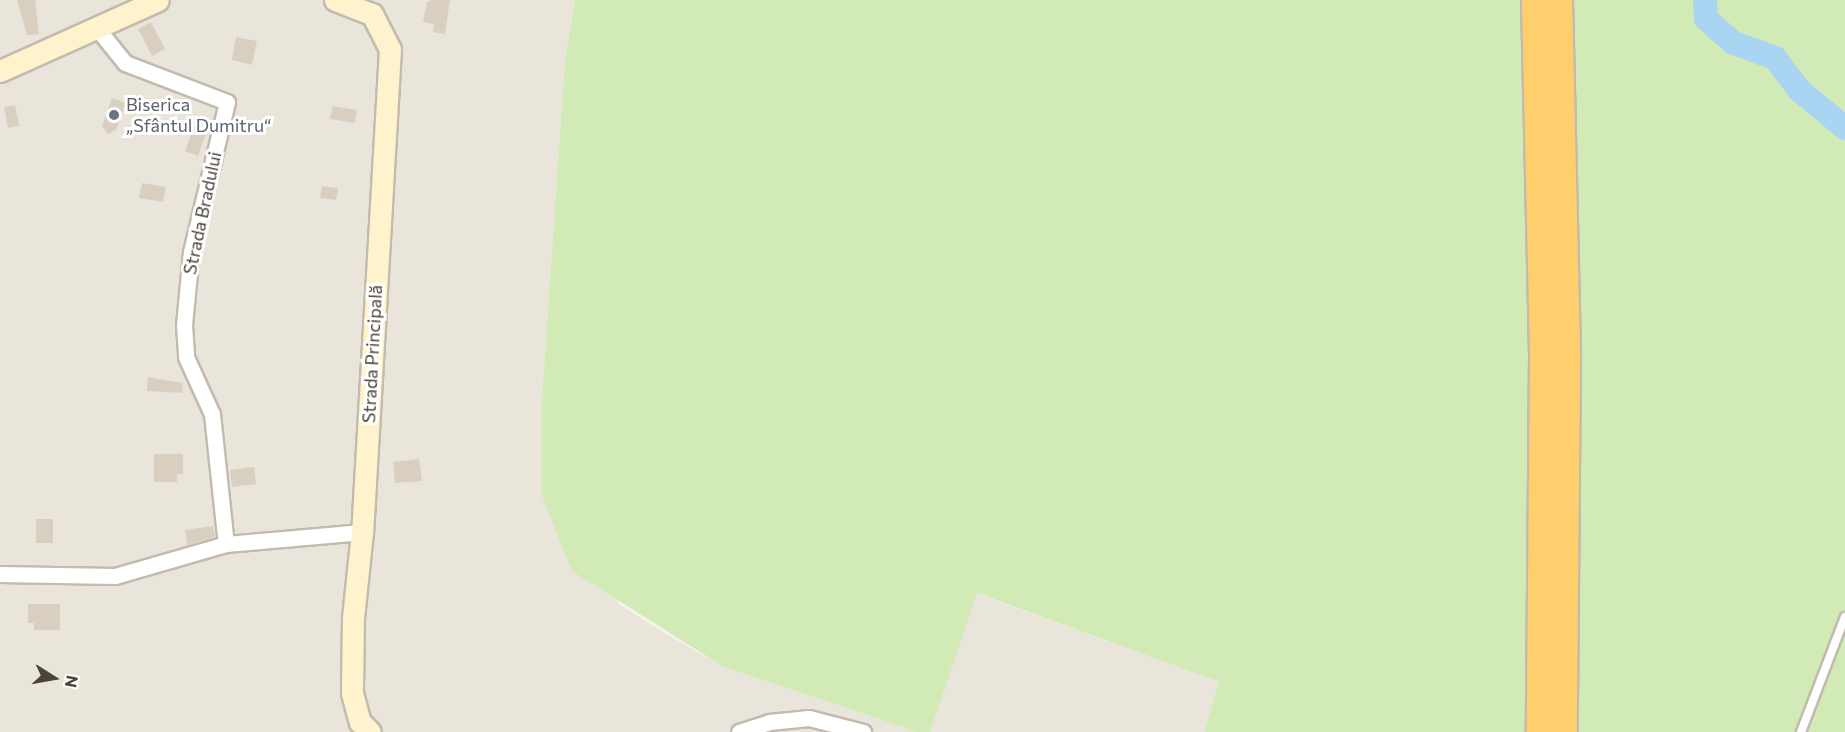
<!DOCTYPE html>
<meta charset="utf-8">
<style>
body{margin:0}
#map{position:relative;width:1845px;height:732px;overflow:hidden;background:#f6f3ec;font-family:Commissioner,sans-serif}
div>[style]{position:absolute}
[style*='--x']{left:calc(var(--x)*1px);top:calc(var(--y)*1px);width:calc(var(--w)*1px);rotate:calc(var(--a)*1deg)}
.residential>*{inset:0;background:#eae5da}
.green>*{inset:0;background:#d2eab5}
.river>*{height:24px;margin:-12px;padding:0 12px;transform-origin:12px;border-radius:12px;background:#a9d4f2}
.building>*{inset:0;background:#d8cfc1}
.roads{filter:drop-shadow(2px 0 #c2bbae) drop-shadow(-2px 0 #c2bbae) drop-shadow(0 2px #c2bbae) drop-shadow(0 -2px #c2bbae)}
.lane>*{height:8px;margin:-4px;padding:0 4px;transform-origin:4px;border-radius:4px;background:#fff}
.street>*{height:15px;margin:-7.5px;padding:0 7.5px;transform-origin:7.5px;border-radius:7.5px;background:#fff}
.secondary>*{height:21px;margin:-10.5px;padding:0 10.5px;transform-origin:10.5px;border-radius:10.5px;background:#fff3cd}
.highway>*{height:27px;margin:-13.5px;padding:0 13.5px;transform-origin:13.5px;border-radius:13.5px;background:#ffcf6e}
.dots>*{width:16px;height:16px;translate:-50% -50%;box-sizing:border-box;border:3px solid #fff;border-radius:50%}
span{translate:-50% -50%;white-space:nowrap;text-align:center;line-height:1.15;-webkit-text-stroke:6px #fff;paint-order:stroke}
.worship-label{font-size:18px;color:#5b616d}
.left{translate:0 -50%;text-align:left}
.street-label{font-size:18px;color:#4b4439}
.north{position:absolute;left:24px;top:648px;width:60px;height:60px;-webkit-text-stroke:4px #fff;paint-order:stroke;rotate:101deg;font-size:16px;font-weight:700;line-height:24px;text-align:center;color:#4b4439}
.north::after{content:'';display:block;margin:auto;width:21px;height:27px;background:#4b4439;clip-path:polygon(50% 0,100% 100%,50% 72%,0 100%)}
</style>
<div id="map">
<div class="residential">
<i style="clip-path:polygon(0 0,575px 0,565px 60px,542px 398px,542px 496px,620px 605px,668px 635px,722px 666px,917px 732px,0 732px)"></i>
<i style="clip-path:polygon(976px 593px,1219px 682px,1204px 732px,930px 732px)"></i>
</div>
<div class="green">
<i style="clip-path:polygon(575px 0,1845px 0,1845px 732px,1204px 732px,1219px 682px,977px 593px,930px 732px,917px 732px,722px 666px,572px 571px,542px 496px,542px 398px,565px 60px)"></i>
</div>
<div class="river">
<i style="--x:1705;--y:0;--w:19;--a:87"></i>
<i style="--x:1706;--y:19;--w:37;--a:41"></i>
<i style="--x:1734;--y:43;--w:44;--a:20.1"></i>
<i style="--x:1775;--y:58;--w:39;--a:53"></i>
<i style="--x:1798;--y:89;--w:61;--a:39.7"></i>
</div>
<div class="building">
<i style="clip-path:polygon(17px 0,35px 0,39px 34px,27px 35px)"></i>
<i style="clip-path:polygon(432px 0,450px 0,445px 34px,433px 32px,434px 24px,423px 22px,427px 2px)"></i>
<i style="clip-path:polygon(151px 22px,165px 49px,152px 56px,138px 29px)"></i>
<i style="clip-path:polygon(236px 37px,257px 41px,252px 65px,232px 60px)"></i>
<i style="clip-path:polygon(112px 98px,126px 103px,116px 130px,108px 134px,102px 126px)"></i>
<i style="clip-path:polygon(15px 105px,19px 126px,8px 128px,4px 107px)"></i>
<i style="clip-path:polygon(333px 106px,357px 110px,355px 123px,330px 119px)"></i>
<i style="clip-path:polygon(194px 126px,207px 130px,198px 156px,185px 151px)"></i>
<i style="clip-path:polygon(142px 183px,166px 187px,163px 202px,139px 198px)"></i>
<i style="clip-path:polygon(322px 186px,338px 188px,336px 200px,320px 198px)"></i>
<i style="clip-path:polygon(148px 377px,183px 383px,182px 393px,147px 391px)"></i>
<i style="clip-path:polygon(154px 454px,183px 454px,183px 474px,177px 474px,177px 482px,154px 482px)"></i>
<i style="clip-path:polygon(419px 459px,422px 481px,395px 483px,393px 462px)"></i>
<i style="clip-path:polygon(254px 467px,256px 484px,232px 487px,230px 470px)"></i>
<i style="clip-path:polygon(36px 519px,53px 519px,53px 543px,36px 543px)"></i>
<i style="clip-path:polygon(213px 526px,215px 537px,187px 545px,185px 530px)"></i>
<i style="clip-path:polygon(28px 604px,60px 604px,60px 630px,34px 630px,34px 623px,28px 623px)"></i>
</div>
<div class="roads">
<div class="lane">
<i style="--x:1801;--y:732;--w:123;--a:-69.1"></i>
</div>
<div class="street">
<i style="--x:96;--y:27;--w:46;--a:51.1"></i>
<i style="--x:125;--y:63;--w:109;--a:20.9"></i>
<i style="--x:227;--y:102;--w:154;--a:103.5"></i>
<i style="--x:191;--y:252;--w:73;--a:95.5"></i>
<i style="--x:184;--y:325;--w:32;--a:86"></i>
<i style="--x:186;--y:357;--w:63;--a:65.5"></i>
<i style="--x:212;--y:414;--w:131;--a:83.9"></i>
<i style="--x:0;--y:574;--w:115;--a:1"></i>
<i style="--x:115;--y:576;--w:116;--a:-16.1"></i>
<i style="--x:226;--y:544;--w:137;--a:-5"></i>
<i style="--x:739;--y:732;--w:32;--a:-18"></i>
<i style="--x:769;--y:722;--w:40;--a:-5.7"></i>
<i style="--x:809;--y:718;--w:56;--a:14.5"></i>
</div>
<div class="secondary">
<i style="--x:335;--y:0;--w:40;--a:21"></i>
<i style="--x:372;--y:14;--w:39;--a:63"></i>
<i style="--x:390;--y:49;--w:484;--a:93.3"></i>
<i style="--x:362;--y:532;--w:85;--a:96"></i>
<i style="--x:353;--y:617;--w:76;--a:90.8"></i>
<i style="--x:352;--y:693;--w:30;--a:75"></i>
<i style="--x:360;--y:722;--w:14;--a:45"></i>
<i style="--x:0;--y:71;--w:173;--a:-24.2"></i>
</div>
<div class="highway">
<i style="--x:1535;--y:0;--w:358;--a:88.7"></i>
<i style="--x:1543;--y:358;--w:374;--a:90.5"></i>
<i style="--x:1558;--y:0;--w:358;--a:88.7"></i>
<i style="--x:1566;--y:358;--w:374;--a:90.5"></i>
</div>
</div>
<div class="dots">
<i style="left:114px;top:115px;background:#6b7280"></i>
</div>
<div class="worship-label">
<span class="left" style="left:126px;top:115px">Biserica<br>„Sfântul Dumitru“</span>
</div>
<div class="street-label">
<span style="left:202px;top:213px;rotate:-78deg">Strada Bradului</span>
<span style="left:372px;top:354px;rotate:-87deg">Strada Principală</span>
</div>
<div class="north">N</div>
</div>
